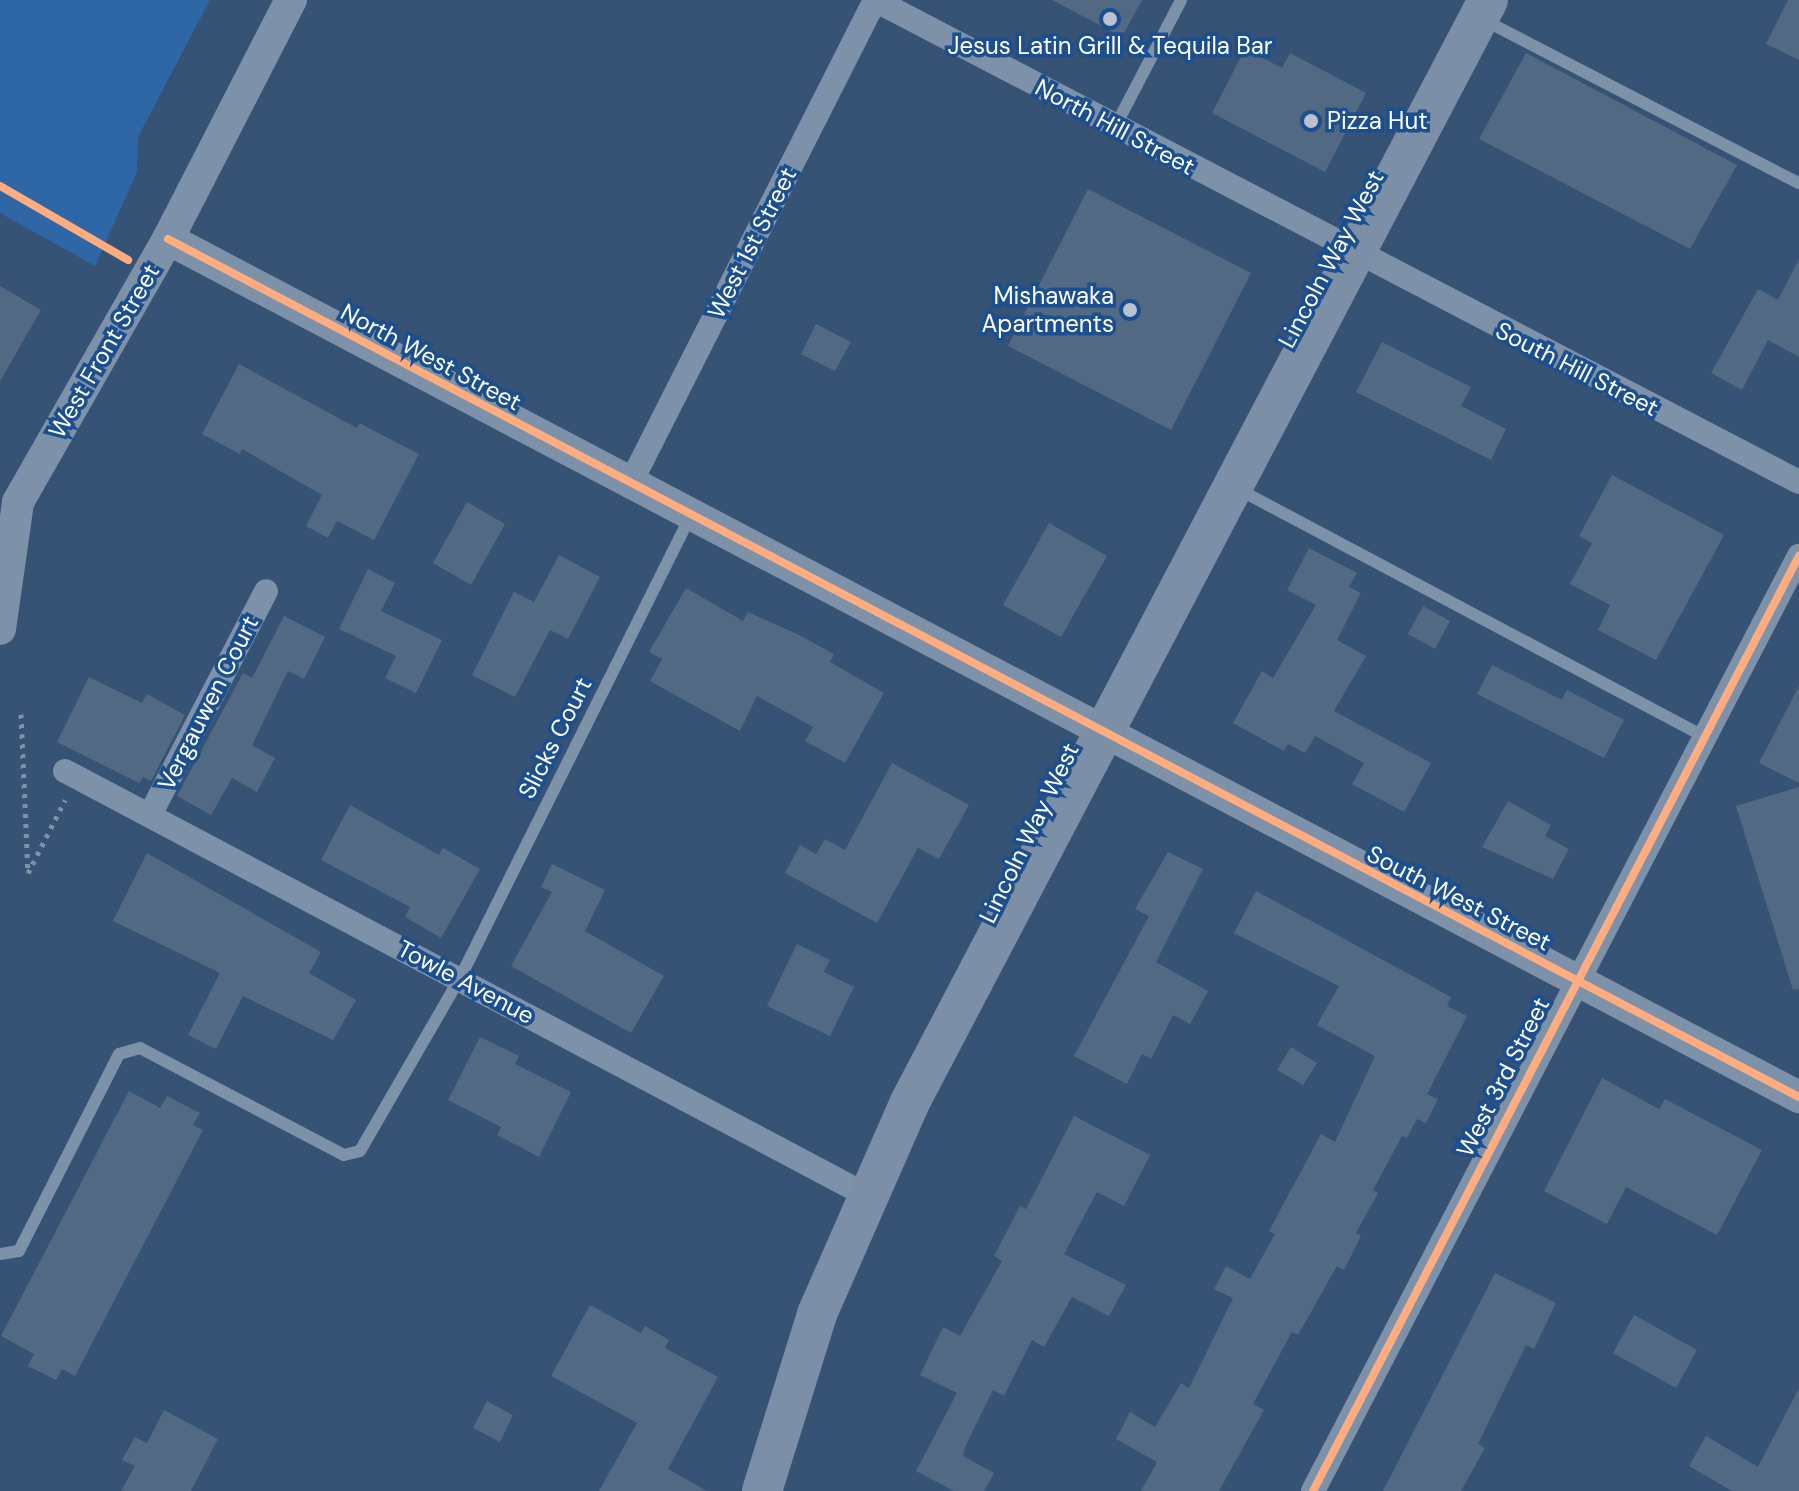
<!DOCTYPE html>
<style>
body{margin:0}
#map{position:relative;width:1799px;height:1491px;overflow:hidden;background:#365274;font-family:"DM Sans",sans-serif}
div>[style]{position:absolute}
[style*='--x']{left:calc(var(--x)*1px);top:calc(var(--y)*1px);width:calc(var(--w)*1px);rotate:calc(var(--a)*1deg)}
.green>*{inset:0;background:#2f66a5}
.building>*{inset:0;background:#526984}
.path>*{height:5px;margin-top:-2.5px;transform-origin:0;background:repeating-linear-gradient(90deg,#7d92a8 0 4px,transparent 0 10px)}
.service>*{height:12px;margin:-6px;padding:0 6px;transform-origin:6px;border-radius:6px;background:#7d92a8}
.minor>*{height:24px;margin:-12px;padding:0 12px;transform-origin:12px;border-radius:12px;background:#7d92a8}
.tertiary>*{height:32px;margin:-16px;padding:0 16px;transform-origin:16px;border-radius:16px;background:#7d92a8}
.primary>*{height:40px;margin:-20px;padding:0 20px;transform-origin:20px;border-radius:20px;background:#7d8ea7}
.cycleway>*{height:8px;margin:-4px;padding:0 4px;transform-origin:4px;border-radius:4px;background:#ffac80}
.dots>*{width:22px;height:22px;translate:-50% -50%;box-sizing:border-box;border:4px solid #1b4f8f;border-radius:50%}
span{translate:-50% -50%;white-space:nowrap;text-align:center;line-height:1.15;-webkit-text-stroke:7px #1b4f8f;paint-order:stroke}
.poi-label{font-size:24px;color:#fff}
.left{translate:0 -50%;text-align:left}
.right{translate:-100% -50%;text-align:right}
.street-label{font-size:24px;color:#fff}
</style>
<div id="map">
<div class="green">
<i style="clip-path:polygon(0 0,210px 0,138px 137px,137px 172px,95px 266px,0 213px)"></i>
</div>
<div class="building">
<i style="clip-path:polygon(1052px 0,1142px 0,1122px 37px)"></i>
<i style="clip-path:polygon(1788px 0,1799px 0,1799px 60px,1766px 44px)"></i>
<i style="clip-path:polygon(1245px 49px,1282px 68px,1290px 53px,1366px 93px,1325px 172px,1212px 113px)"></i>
<i style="clip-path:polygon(1526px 53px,1737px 165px,1690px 249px,1479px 139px)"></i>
<i style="clip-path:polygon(1088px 189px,1251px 273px,1171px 430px,1008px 346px)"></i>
<i style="clip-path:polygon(1799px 259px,1799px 357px,1768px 340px,1742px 390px,1711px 373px,1758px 289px,1778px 300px)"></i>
<i style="clip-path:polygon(0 286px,41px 310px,0 381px)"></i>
<i style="clip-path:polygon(816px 324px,851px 342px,835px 371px,801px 354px)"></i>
<i style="clip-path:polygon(1382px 342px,1471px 387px,1461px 406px,1506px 429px,1491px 460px,1356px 392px)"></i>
<i style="clip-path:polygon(239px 364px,357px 428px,359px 423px,419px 454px,374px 540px,337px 521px,328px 538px,306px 526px,322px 495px,242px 449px,240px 454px,202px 434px)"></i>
<i style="clip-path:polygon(1612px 475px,1724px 535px,1656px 660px,1598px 630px,1610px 605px,1570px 584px,1592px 543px,1579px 536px)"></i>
<i style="clip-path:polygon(467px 502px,505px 524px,471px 585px,433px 563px)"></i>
<i style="clip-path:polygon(1049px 523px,1107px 556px,1061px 637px,1003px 605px)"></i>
<i style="clip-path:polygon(1309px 548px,1357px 573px,1349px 587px,1361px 593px,1337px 640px,1366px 656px,1334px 711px,1431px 763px,1404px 812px,1352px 784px,1364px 763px,1315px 736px,1305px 753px,1288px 744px,1284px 751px,1233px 723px,1262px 671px,1273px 678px,1316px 605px,1287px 590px)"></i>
<i style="clip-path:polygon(559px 555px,600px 577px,568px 639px,550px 630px,515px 697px,472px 675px,514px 592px,534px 602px)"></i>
<i style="clip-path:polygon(368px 569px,395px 583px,381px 611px,442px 640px,416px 693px,385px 678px,396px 656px,339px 629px)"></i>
<i style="clip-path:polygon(686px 588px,743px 621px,748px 612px,799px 635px,834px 654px,830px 662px,884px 693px,845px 763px,805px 741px,813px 727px,757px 696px,740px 731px,650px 681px,662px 659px,649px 652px)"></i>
<i style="clip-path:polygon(1423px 606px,1450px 621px,1435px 649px,1408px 634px)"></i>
<i style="clip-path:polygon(284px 616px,325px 637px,304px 679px,288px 671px,252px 745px,275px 758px,257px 792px,232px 778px,211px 815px,177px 796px,243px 673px,252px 678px)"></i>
<i style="clip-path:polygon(1492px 665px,1562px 700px,1567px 690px,1624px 720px,1604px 758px,1477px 694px)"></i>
<i style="clip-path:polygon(89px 677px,142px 703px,147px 694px,185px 715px,151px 781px,143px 777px,139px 783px,57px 742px)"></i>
<i style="clip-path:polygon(1799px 686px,1799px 783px,1759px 763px)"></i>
<i style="clip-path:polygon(892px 763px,969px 805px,939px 859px,918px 848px,877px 923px,785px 873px,800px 845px,816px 854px,825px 839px,845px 850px)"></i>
<i style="clip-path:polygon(1799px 787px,1799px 989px,1793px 990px,1736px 806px)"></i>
<i style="clip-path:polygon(1508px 801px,1551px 825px,1545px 836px,1569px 849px,1553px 879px,1482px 847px)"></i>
<i style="clip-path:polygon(350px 805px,439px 855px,443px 848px,480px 869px,441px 938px,405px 917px,410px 907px,321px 860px)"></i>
<i style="clip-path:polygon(1168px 852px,1203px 869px,1156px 962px,1208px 991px,1190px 1024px,1173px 1015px,1151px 1059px,1142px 1054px,1127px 1084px,1074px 1056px,1149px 916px,1135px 909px)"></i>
<i style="clip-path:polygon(147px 853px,321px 952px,309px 973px,356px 1000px,333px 1040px,243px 996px,216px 1049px,188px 1035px,220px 973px,113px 921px)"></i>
<i style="clip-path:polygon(552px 864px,605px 890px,585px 931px,664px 976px,631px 1033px,511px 966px,552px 892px,541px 887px)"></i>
<i style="clip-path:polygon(1256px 891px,1451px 997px,1447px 1006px,1467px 1016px,1427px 1094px,1438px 1099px,1426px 1123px,1417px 1119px,1407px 1138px,1402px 1136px,1373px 1190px,1378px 1193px,1356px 1233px,1361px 1236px,1344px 1270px,1337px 1266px,1298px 1335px,1292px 1332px,1253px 1404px,1264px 1410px,1219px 1491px,1141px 1491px,1157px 1462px,1116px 1439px,1130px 1412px,1155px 1427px,1181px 1383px,1189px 1388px,1233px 1298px,1214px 1289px,1226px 1266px,1250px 1279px,1275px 1234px,1269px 1231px,1321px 1134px,1335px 1142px,1375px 1056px,1317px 1025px,1339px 986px,1234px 933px)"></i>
<i style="clip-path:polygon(797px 944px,830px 960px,824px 972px,854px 987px,830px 1036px,767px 1006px)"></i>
<i style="clip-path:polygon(480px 1037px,519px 1056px,515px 1064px,571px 1092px,539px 1157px,497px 1135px,501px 1127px,448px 1100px)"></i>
<i style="clip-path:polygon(1291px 1047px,1317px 1063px,1303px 1085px,1277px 1070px)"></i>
<i style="clip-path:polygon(1602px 1078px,1659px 1109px,1665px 1099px,1762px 1150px,1717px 1235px,1626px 1187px,1607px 1224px,1544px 1191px)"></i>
<i style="clip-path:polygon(129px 1091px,160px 1108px,167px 1096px,200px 1113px,193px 1125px,203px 1130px,75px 1376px,62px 1369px,56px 1380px,28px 1366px,34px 1354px,1px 1336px)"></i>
<i style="clip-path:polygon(1074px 1116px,1150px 1155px,1124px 1206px,1097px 1192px,1064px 1254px,1126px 1285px,1109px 1316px,1072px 1297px,1044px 1347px,1032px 1340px,1004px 1396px,993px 1390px,965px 1447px,963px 1456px,994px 1473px,984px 1491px,954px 1491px,916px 1471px,957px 1393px,920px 1375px,943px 1327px,960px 1336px,1002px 1261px,994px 1256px,1020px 1206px,1026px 1209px)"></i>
<i style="clip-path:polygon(1495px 1273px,1556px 1303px,1534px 1349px,1526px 1345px,1478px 1444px,1485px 1448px,1461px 1491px,1383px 1491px)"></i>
<i style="clip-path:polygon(590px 1305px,641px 1333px,645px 1326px,669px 1340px,665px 1348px,718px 1377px,668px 1469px,707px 1491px,599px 1491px,637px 1423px,551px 1376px)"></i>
<i style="clip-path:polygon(1634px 1315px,1697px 1350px,1676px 1388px,1613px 1353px)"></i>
<i style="clip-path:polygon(1799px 1388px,1799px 1491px,1732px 1491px,1689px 1466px,1706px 1436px,1758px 1467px)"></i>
<i style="clip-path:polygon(487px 1401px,513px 1415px,500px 1442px,473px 1428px)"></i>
<i style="clip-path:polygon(164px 1410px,218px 1439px,191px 1491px,121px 1491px,135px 1466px,122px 1460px,135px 1437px,147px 1443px)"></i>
</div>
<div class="path">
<i style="--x:21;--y:714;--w:159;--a:87.5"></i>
<i style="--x:28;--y:873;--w:82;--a:-63.1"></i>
</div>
<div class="service">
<i style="--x:1482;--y:19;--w:357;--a:27.4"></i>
<i style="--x:1115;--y:127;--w:143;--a:-62.5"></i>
<i style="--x:1236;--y:488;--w:531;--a:27.96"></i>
<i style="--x:0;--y:1254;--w:19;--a:-9"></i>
<i style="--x:19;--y:1251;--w:221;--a:-63.1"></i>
<i style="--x:119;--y:1054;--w:22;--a:-16"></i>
<i style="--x:140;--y:1048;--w:230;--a:27.7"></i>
<i style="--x:344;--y:1155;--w:16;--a:-14"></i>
<i style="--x:360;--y:1151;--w:200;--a:-60"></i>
<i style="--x:460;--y:978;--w:515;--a:-63.48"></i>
</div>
<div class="minor">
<i style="--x:875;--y:0;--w:1042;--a:27.55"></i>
<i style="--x:629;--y:486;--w:545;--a:-63.15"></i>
<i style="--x:65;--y:771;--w:906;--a:27.89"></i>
<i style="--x:150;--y:815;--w:252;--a:-62.6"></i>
<i style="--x:1313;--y:1491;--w:1054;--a:-62.54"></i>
</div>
<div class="tertiary">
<i style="--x:168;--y:239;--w:1843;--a:27.75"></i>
<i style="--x:0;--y:629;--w:128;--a:-81.9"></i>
<i style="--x:18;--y:502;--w:303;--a:-60.3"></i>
<i style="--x:168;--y:239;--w:269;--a:-62.8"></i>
</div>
<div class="primary">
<i style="--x:762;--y:1491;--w:185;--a:-72.7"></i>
<i style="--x:817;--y:1314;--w:232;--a:-66.3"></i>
<i style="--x:910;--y:1102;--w:1244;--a:-62.32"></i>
</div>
<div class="cycleway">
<i style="--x:0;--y:186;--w:148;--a:30"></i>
<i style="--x:168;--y:239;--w:1843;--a:27.75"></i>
<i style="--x:1313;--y:1491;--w:1054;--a:-62.54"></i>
</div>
<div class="dots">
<i style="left:1110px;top:19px;background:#b9c2ce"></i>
<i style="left:1311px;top:121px;background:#b9c2ce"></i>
<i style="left:1130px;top:310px;background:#b9c2ce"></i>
</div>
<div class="poi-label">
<span style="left:1110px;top:46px">Jesus Latin Grill &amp; Tequila Bar</span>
<span class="left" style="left:1327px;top:121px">Pizza Hut</span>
<span class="right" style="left:1114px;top:310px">Mishawaka<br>Apartments</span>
</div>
<div class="street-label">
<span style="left:1115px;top:127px;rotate:28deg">North Hill Street</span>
<span style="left:752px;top:243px;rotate:-63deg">West 1st Street</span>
<span style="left:1331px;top:259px;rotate:-62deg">Lincoln Way West</span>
<span style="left:104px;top:351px;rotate:-60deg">West Front Street</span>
<span style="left:431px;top:357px;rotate:28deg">North West Street</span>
<span style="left:1577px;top:369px;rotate:27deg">South Hill Street</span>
<span style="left:208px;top:703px;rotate:-63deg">Vergauwen Court</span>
<span style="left:555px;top:738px;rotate:-63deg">Slicks Court</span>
<span style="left:1029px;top:833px;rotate:-64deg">Lincoln Way West</span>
<span style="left:1459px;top:898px;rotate:27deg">South West Street</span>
<span style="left:466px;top:982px;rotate:28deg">Towle Avenue</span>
<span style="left:1503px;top:1077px;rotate:-63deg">West 3rd Street</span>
</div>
</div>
